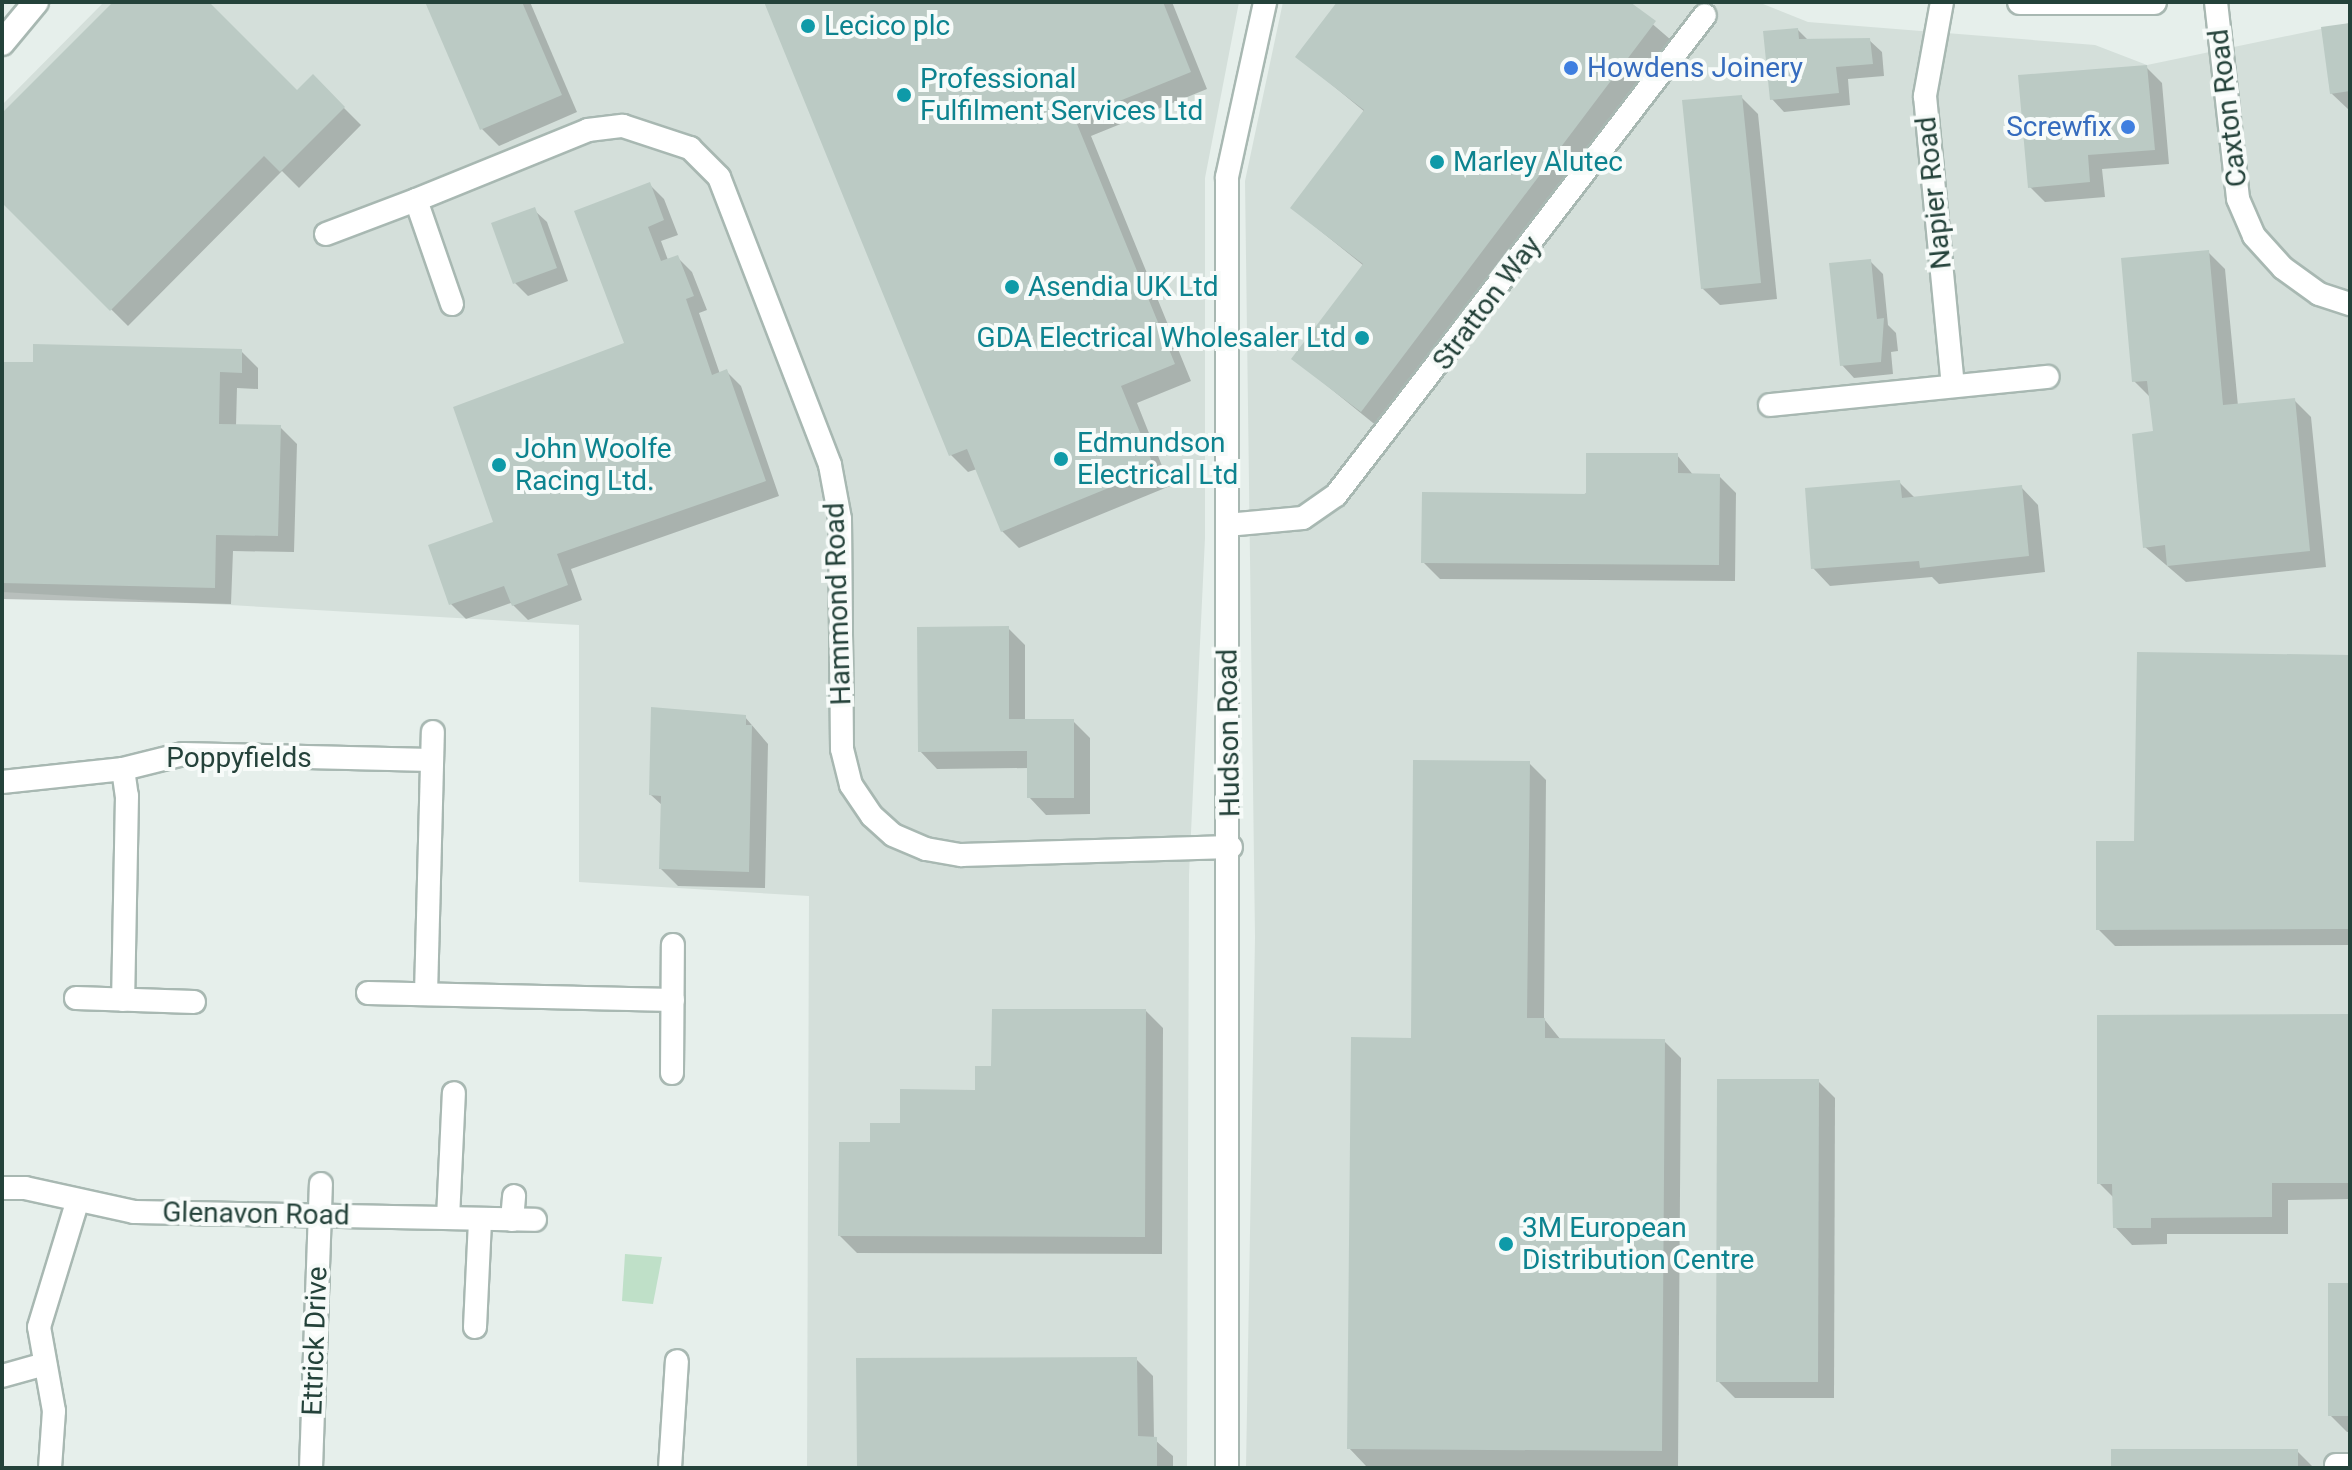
<!DOCTYPE html>
<style>
body{margin:0}
#map{position:relative;width:2352px;height:1470px;overflow:hidden;background:#e6efeb;font-family:Roboto,sans-serif}
div>[style]{position:absolute}
[style*='--x']{left:calc(var(--x)*1px);top:calc(var(--y)*1px);width:calc(var(--w)*1px);rotate:calc(var(--a)*1deg)}
.built>*{inset:0;background:#d4dfda}
.green>*{inset:0;background:#bfe0c8}
.shadow>*{inset:0;background:#0003}
.building>*{inset:0;background:#bbcac4}
.roads{filter:drop-shadow(2px 0 #a8b8b2) drop-shadow(-2px 0 #a8b8b2) drop-shadow(0 2px #a8b8b2) drop-shadow(0 -2px #a8b8b2)}
.minor>*{height:22px;margin:-11px;padding:0 11px;transform-origin:11px;border-radius:11px;background:#fff}
.tertiary>*{height:24px;margin:-12px;padding:0 12px;transform-origin:12px;border-radius:12px;background:#fff}
.dots>*{width:22px;height:22px;translate:-50% -50%;box-sizing:border-box;border:4px solid #f7fbf9;border-radius:50%}
span{translate:-50% -50%;white-space:nowrap;text-align:center;line-height:1.15;-webkit-text-stroke:8px #f7fbf9;paint-order:stroke}
.culture-label{font-size:28px;color:#0d838f}
.left{translate:0 -50%;text-align:left}
.right{translate:-100% -50%;text-align:right}
.shop-label{font-size:28px;color:#366cbe}
.street-label{font-size:28px;color:#24423a}
.frame{position:absolute;inset:0;border:4px solid #24423a;pointer-events:none}
</style>
<div id="map">
<div class="built">
<i style="clip-path:polygon(104px 2px,1239px 2px,1205px 178px,1205px 538px,1189px 875px,1187px 1468px,807px 1468px,809px 896px,579px 882px,579px 625px,2px 592px,2px 105px)"></i>
<i style="clip-path:polygon(1283px 2px,1758px 2px,1808px 22px,2095px 45px,2147px 65px,2350px 23px,2350px 1468px,1246px 1468px,1255px 937px,1245px 181px)"></i>
</div>
<div class="green">
<i style="clip-path:polygon(625px 1254px,662px 1257px,653px 1304px,622px 1301px)"></i>
</div>
<div class="shadow">
<i style="clip-path:polygon(116px 2px,207px 2px,297px 92px,313px 77px,361px 125px,299px 188px,282px 171px,128px 326px,2px 201px,2px 116px)"></i>
<i style="clip-path:polygon(427px 2px,530px 2px,577px 112px,499px 146px,482px 129px)"></i>
<i style="clip-path:polygon(766px 2px,1172px 2px,1207px 89px,1091px 136px,1191px 381px,1137px 403px,1170px 486px,1019px 548px,1002px 531px,977px 469px,968px 472px,951px 455px)"></i>
<i style="clip-path:polygon(1339px 2px,1627px 2px,1671px 40px,1378px 427px,1294px 359px,1364px 266px,1292px 208px,1365px 112px,1298px 57px)"></i>
<i style="clip-path:polygon(2350px 25px,2350px 110px,2349px 110px,2331px 93px)"></i>
<i style="clip-path:polygon(1798px 30px,1808px 40px,1869px 40px,1882px 52px,1884px 76px,1848px 79px,1850px 105px,1784px 112px,1772px 99px)"></i>
<i style="clip-path:polygon(2146px 67px,2162px 83px,2169px 164px,2102px 169px,2105px 197px,2045px 202px,2030px 187px)"></i>
<i style="clip-path:polygon(1741px 97px,1758px 114px,1777px 299px,1720px 305px,1702px 288px)"></i>
<i style="clip-path:polygon(649px 184px,664px 199px,678px 235px,661px 241px,668px 260px,677px 257px,692px 272px,707px 310px,699px 313px,720px 374px,727px 372px,741px 386px,779px 496px,571px 569px,582px 600px,528px 620px,511px 603px,466px 619px,451px 604px,496px 523px,627px 345px)"></i>
<i style="clip-path:polygon(534px 210px,547px 222px,568px 281px,528px 296px,515px 283px)"></i>
<i style="clip-path:polygon(2208px 252px,2225px 269px,2238px 406px,2294px 400px,2311px 417px,2326px 567px,2186px 582px,2145px 547px,2155px 433px,2151px 398px,2134px 381px)"></i>
<i style="clip-path:polygon(1870px 261px,1883px 274px,1888px 325px,1896px 333px,1898px 351px,1891px 352px,1893px 374px,1854px 378px,1842px 365px)"></i>
<i style="clip-path:polygon(241px 351px,258px 368px,258px 389px,237px 388px,236px 426px,280px 427px,297px 444px,294px 552px,233px 551px,231px 604px,2px 599px,2px 364px)"></i>
<i style="clip-path:polygon(1677px 455px,1694px 476px,1719px 476px,1736px 493px,1735px 581px,1440px 579px,1423px 562px)"></i>
<i style="clip-path:polygon(1899px 482px,1916px 499px,2021px 487px,2038px 505px,2045px 572px,1939px 584px,1932px 577px,1830px 586px,1813px 568px)"></i>
<i style="clip-path:polygon(1008px 628px,1025px 645px,1025px 721px,1073px 721px,1090px 738px,1090px 814px,1046px 815px,1029px 797px,1029px 768px,937px 769px,920px 751px)"></i>
<i style="clip-path:polygon(2350px 657px,2350px 945px,2115px 946px,2098px 929px,2136px 843px)"></i>
<i style="clip-path:polygon(745px 717px,768px 744px,765px 888px,678px 886px,661px 869px,663px 806px,651px 795px)"></i>
<i style="clip-path:polygon(1529px 763px,1546px 780px,1544px 1019px,1561px 1040px,1664px 1041px,1681px 1058px,1678px 1468px,1366px 1466px,1349px 1448px)"></i>
<i style="clip-path:polygon(1146px 1011px,1163px 1028px,1162px 1254px,857px 1253px,840px 1236px,872px 1144px,977px 1092px,993px 1068px)"></i>
<i style="clip-path:polygon(2350px 1016px,2350px 1199px,2288px 1200px,2288px 1234px,2167px 1234px,2167px 1244px,2132px 1245px,2115px 1227px,2115px 1199px,2099px 1183px)"></i>
<i style="clip-path:polygon(1818px 1081px,1835px 1098px,1834px 1398px,1735px 1398px,1718px 1381px)"></i>
<i style="clip-path:polygon(2350px 1285px,2350px 1432px,2347px 1432px,2330px 1415px)"></i>
<i style="clip-path:polygon(1136px 1359px,1153px 1376px,1154px 1439px,1173px 1456px,1173px 1468px,859px 1468px)"></i>
<i style="clip-path:polygon(2297px 1451px,2314px 1468px,2113px 1468px)"></i>
</div>
<div class="building">
<i style="clip-path:polygon(113px 2px,209px 2px,297px 90px,313px 74px,345px 107px,280px 172px,264px 156px,110px 311px,2px 203px,2px 113px)"></i>
<i style="clip-path:polygon(425px 2px,522px 2px,562px 95px,480px 130px)"></i>
<i style="clip-path:polygon(764px 2px,1163px 2px,1191px 72px,1075px 119px,1175px 364px,1121px 386px,1155px 469px,1001px 532px,967px 449px,949px 456px)"></i>
<i style="clip-path:polygon(1337px 2px,1630px 2px,1656px 21px,1361px 412px,1291px 359px,1363px 264px,1290px 208px,1364px 110px,1295px 57px)"></i>
<i style="clip-path:polygon(2350px 23px,2350px 91px,2330px 94px,2321px 27px)"></i>
<i style="clip-path:polygon(1798px 28px,1799px 39px,1870px 38px,1873px 64px,1836px 67px,1839px 93px,1770px 100px,1763px 31px)"></i>
<i style="clip-path:polygon(2147px 65px,2155px 150px,2088px 155px,2090px 182px,2028px 188px,2018px 75px)"></i>
<i style="clip-path:polygon(1742px 95px,1761px 283px,1701px 289px,1682px 100px)"></i>
<i style="clip-path:polygon(650px 182px,664px 220px,648px 227px,661px 261px,678px 255px,694px 296px,686px 299px,712px 375px,727px 369px,766px 481px,557px 554px,568px 585px,512px 606px,504px 586px,449px 605px,428px 545px,493px 522px,453px 407px,624px 343px,574px 211px)"></i>
<i style="clip-path:polygon(535px 207px,557px 268px,513px 284px,491px 223px)"></i>
<i style="clip-path:polygon(2209px 250px,2223px 405px,2295px 398px,2310px 551px,2167px 566px,2165px 545px,2143px 548px,2132px 434px,2153px 431px,2147px 381px,2132px 382px,2121px 258px)"></i>
<i style="clip-path:polygon(1871px 259px,1877px 319px,1884px 318px,1881px 362px,1840px 366px,1829px 263px)"></i>
<i style="clip-path:polygon(33px 344px,242px 349px,242px 373px,220px 372px,219px 424px,281px 425px,278px 536px,216px 535px,215px 588px,2px 583px,2px 362px,33px 362px)"></i>
<i style="clip-path:polygon(1586px 453px,1678px 453px,1678px 473px,1720px 474px,1719px 565px,1421px 563px,1422px 492px,1586px 494px)"></i>
<i style="clip-path:polygon(1900px 480px,1902px 498px,2022px 485px,2029px 556px,1920px 568px,1919px 561px,1811px 569px,1805px 488px)"></i>
<i style="clip-path:polygon(1009px 626px,1009px 719px,1074px 719px,1074px 798px,1027px 798px,1027px 751px,918px 752px,917px 627px)"></i>
<i style="clip-path:polygon(2137px 652px,2350px 655px,2350px 929px,2096px 930px,2096px 841px,2134px 841px)"></i>
<i style="clip-path:polygon(651px 707px,746px 715px,746px 725px,752px 725px,749px 872px,659px 869px,661px 796px,649px 795px)"></i>
<i style="clip-path:polygon(1413px 760px,1530px 761px,1527px 1018px,1545px 1018px,1545px 1038px,1665px 1039px,1662px 1451px,1347px 1449px,1351px 1037px,1411px 1038px)"></i>
<i style="clip-path:polygon(992px 1009px,1146px 1009px,1145px 1237px,838px 1236px,839px 1142px,870px 1142px,870px 1123px,900px 1123px,900px 1089px,975px 1090px,975px 1066px,991px 1066px)"></i>
<i style="clip-path:polygon(2350px 1014px,2350px 1183px,2272px 1183px,2272px 1217px,2151px 1218px,2151px 1228px,2113px 1228px,2112px 1184px,2097px 1184px,2097px 1015px)"></i>
<i style="clip-path:polygon(1717px 1079px,1819px 1079px,1818px 1382px,1716px 1382px)"></i>
<i style="clip-path:polygon(2328px 1283px,2350px 1283px,2350px 1416px,2328px 1416px)"></i>
<i style="clip-path:polygon(1137px 1357px,1138px 1436px,1157px 1437px,1157px 1468px,857px 1468px,856px 1358px)"></i>
<i style="clip-path:polygon(2111px 1449px,2298px 1449px,2298px 1468px,2111px 1468px)"></i>
</div>
<div class="roads">
<div class="minor">
<i style="--x:1942;--y:2;--w:96;--a:100.3"></i>
<i style="--x:1925;--y:96;--w:290;--a:84.5"></i>
<i style="--x:2216;--y:2;--w:198;--a:83.6"></i>
<i style="--x:2238;--y:199;--w:40;--a:66.6"></i>
<i style="--x:2254;--y:236;--w:43;--a:47.8"></i>
<i style="--x:2283;--y:268;--w:44;--a:35.8"></i>
<i style="--x:2319;--y:294;--w:33;--a:18"></i>
<i style="--x:326;--y:234;--w:96;--a:-20.7"></i>
<i style="--x:452;--y:304;--w:110;--a:-109.1"></i>
<i style="--x:416;--y:200;--w:186;--a:-22.1"></i>
<i style="--x:588;--y:130;--w:35;--a:-7"></i>
<i style="--x:623;--y:126;--w:71;--a:18.2"></i>
<i style="--x:690;--y:148;--w:41;--a:45"></i>
<i style="--x:719;--y:177;--w:309;--a:68.9"></i>
<i style="--x:830;--y:465;--w:55;--a:79.5"></i>
<i style="--x:840;--y:519;--w:230;--a:89.5"></i>
<i style="--x:842;--y:749;--w:37;--a:76"></i>
<i style="--x:851;--y:785;--w:37;--a:56"></i>
<i style="--x:872;--y:816;--w:28;--a:42"></i>
<i style="--x:893;--y:835;--w:36;--a:23"></i>
<i style="--x:926;--y:849;--w:36;--a:10"></i>
<i style="--x:961;--y:855;--w:270;--a:-1.7"></i>
<i style="--x:1770;--y:405;--w:279;--a:-5.8"></i>
<i style="--x:1227;--y:525;--w:76;--a:-5.3"></i>
<i style="--x:1303;--y:518;--w:40;--a:-34.9"></i>
<i style="--x:1336;--y:495;--w:605;--a:-52.45"></i>
<i style="--x:123;--y:769;--w:27;--a:82"></i>
<i style="--x:127;--y:796;--w:204;--a:91.1"></i>
<i style="--x:2;--y:782;--w:122;--a:-6.1"></i>
<i style="--x:123;--y:769;--w:62;--a:-14"></i>
<i style="--x:183;--y:754;--w:248;--a:1.4"></i>
<i style="--x:368;--y:993;--w:305;--a:1.3"></i>
<i style="--x:426;--y:994;--w:262;--a:-88.5"></i>
<i style="--x:76;--y:998;--w:118;--a:1.9"></i>
<i style="--x:672;--y:1073;--w:128;--a:-89.6"></i>
<i style="--x:2;--y:1188;--w:23;--a:0"></i>
<i style="--x:25;--y:1188;--w:112;--a:12.4"></i>
<i style="--x:134;--y:1212;--w:401;--a:1.1"></i>
<i style="--x:448;--y:1218;--w:125;--a:-87.3"></i>
<i style="--x:512;--y:1220;--w:24;--a:-85"></i>
<i style="--x:475;--y:1327;--w:108;--a:-87.3"></i>
<i style="--x:2;--y:1376;--w:45;--a:-15.6"></i>
<i style="--x:2336;--y:1465;--w:14;--a:0"></i>
<i style="--x:50;--y:1468;--w:57;--a:-86"></i>
<i style="--x:54;--y:1411;--w:85;--a:-100.1"></i>
<i style="--x:39;--y:1327;--w:130;--a:-73"></i>
<i style="--x:311;--y:1468;--w:284;--a:-88"></i>
<i style="--x:670;--y:1468;--w:107;--a:-86.3"></i>
<i style="--x:1227;--y:1468;--w:1291;--a:-90"></i>
<i style="--x:1227;--y:177;--w:179;--a:-77.7"></i>
</div>
<div class="tertiary">
<i style="--x:2020;--y:2;--w:134;--a:0"></i>
<i style="--x:2;--y:43;--w:53;--a:-50.3"></i>
</div>
</div>
<div class="dots">
<i style="left:808px;top:26px;background:#0f9aa8"></i>
<i style="left:1571px;top:68px;background:#3f7fe0"></i>
<i style="left:904px;top:95px;background:#0f9aa8"></i>
<i style="left:2128px;top:127px;background:#3f7fe0"></i>
<i style="left:1437px;top:162px;background:#0f9aa8"></i>
<i style="left:1012px;top:287px;background:#0f9aa8"></i>
<i style="left:1362px;top:338px;background:#0f9aa8"></i>
<i style="left:1061px;top:459px;background:#0f9aa8"></i>
<i style="left:499px;top:465px;background:#0f9aa8"></i>
<i style="left:1506px;top:1244px;background:#0f9aa8"></i>
</div>
<div class="culture-label">
<span class="left" style="left:824px;top:26px">Lecico plc</span>
<span class="left" style="left:920px;top:95px">Professional<br>Fulfilment Services Ltd</span>
<span class="left" style="left:1453px;top:162px">Marley Alutec</span>
<span class="left" style="left:1028px;top:287px">Asendia UK Ltd</span>
<span class="right" style="left:1346px;top:338px">GDA Electrical Wholesaler Ltd</span>
<span class="left" style="left:1077px;top:459px">Edmundson<br>Electrical Ltd</span>
<span class="left" style="left:515px;top:465px">John Woolfe<br>Racing Ltd.</span>
<span class="left" style="left:1522px;top:1244px">3M European<br>Distribution Centre</span>
</div>
<div class="shop-label">
<span class="left" style="left:1587px;top:68px">Howdens Joinery</span>
<span class="right" style="left:2112px;top:127px">Screwfix</span>
</div>
<div class="street-label">
<span style="left:2228px;top:108px;rotate:-97deg">Caxton Road</span>
<span style="left:1934px;top:193px;rotate:-96deg">Napier Road</span>
<span style="left:1487px;top:303px;rotate:-53deg">Stratton Way</span>
<span style="left:838px;top:604px;rotate:-92deg">Hammond Road</span>
<span style="left:1229px;top:733px;rotate:-91deg">Hudson Road</span>
<span style="left:239px;top:758px">Poppyfields</span>
<span style="left:256px;top:1214px;rotate:1deg">Glenavon Road</span>
<span style="left:315px;top:1341px;rotate:-88deg">Ettrick Drive</span>
</div>
<div class="frame"></div>
</div>
